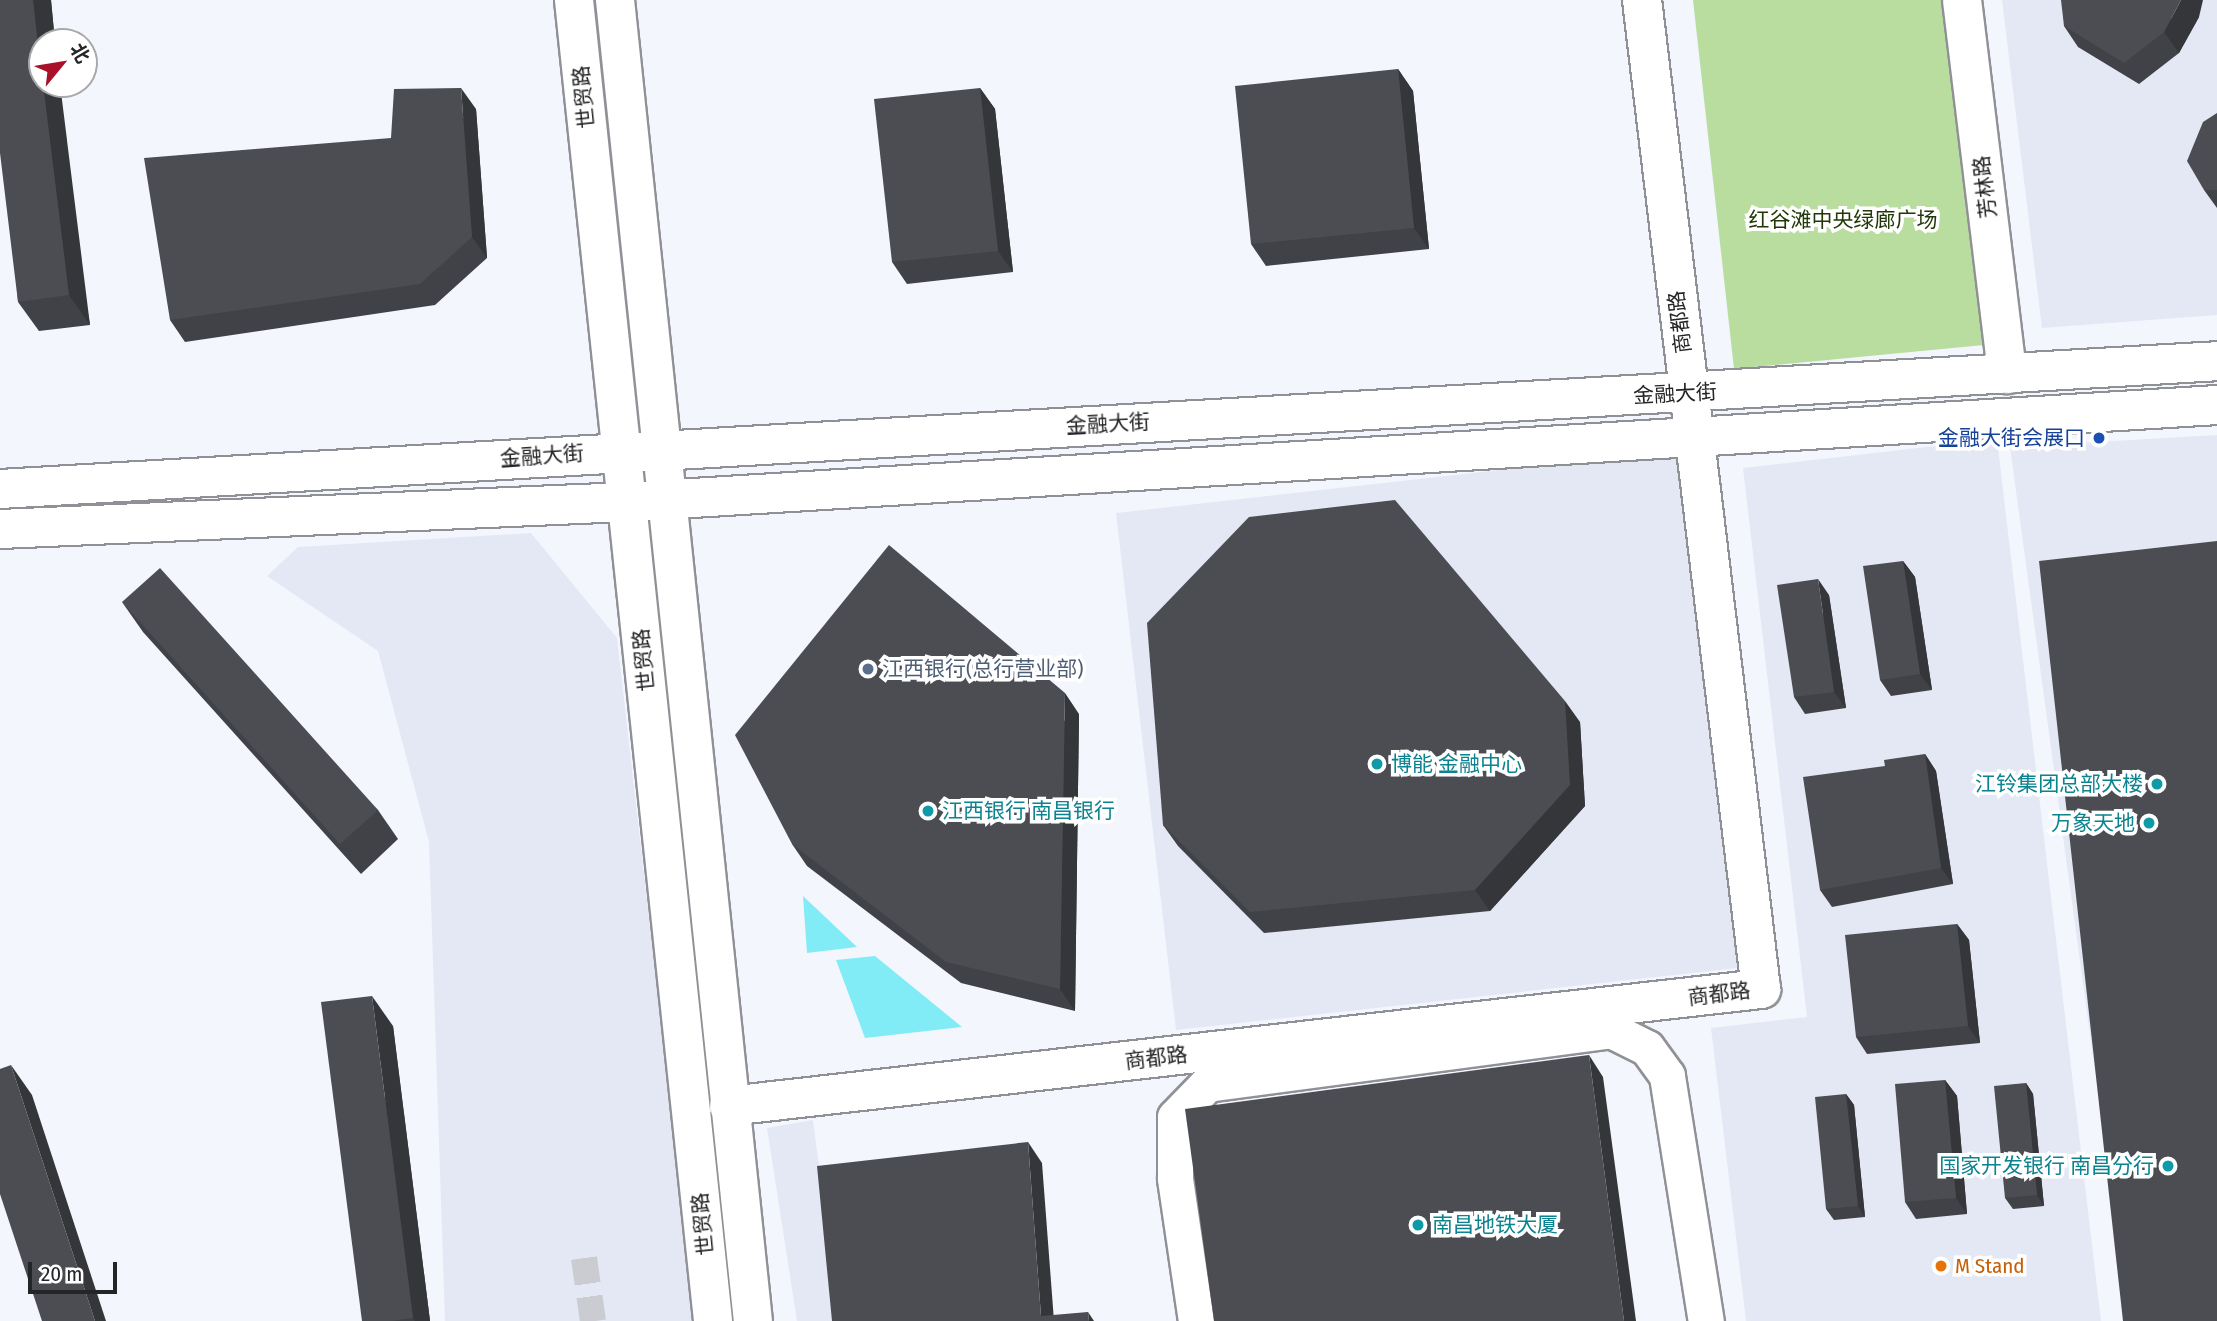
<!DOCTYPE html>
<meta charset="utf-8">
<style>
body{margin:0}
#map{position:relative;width:2217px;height:1321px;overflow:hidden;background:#f4f6fd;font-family:"Fira Sans Condensed","Noto Sans SC",sans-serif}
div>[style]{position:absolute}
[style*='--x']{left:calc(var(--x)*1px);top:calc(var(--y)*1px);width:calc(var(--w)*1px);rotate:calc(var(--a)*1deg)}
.built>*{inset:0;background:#e4e8f5}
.green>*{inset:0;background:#b9dc9f}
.water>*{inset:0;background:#82ecf6}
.pedestrian-tunnel>*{height:26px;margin-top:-13px;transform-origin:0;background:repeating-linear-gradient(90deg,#caccd2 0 26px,transparent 0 39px)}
.roads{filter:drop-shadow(2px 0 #909197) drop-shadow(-2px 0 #909197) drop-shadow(0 2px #909197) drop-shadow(0 -2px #909197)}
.minor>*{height:35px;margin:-17.5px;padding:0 17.5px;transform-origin:17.5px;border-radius:17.5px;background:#fff}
.tertiary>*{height:38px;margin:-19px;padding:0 19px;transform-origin:19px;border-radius:19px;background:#fff}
.secondary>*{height:38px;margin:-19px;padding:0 19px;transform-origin:19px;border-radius:19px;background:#fff}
.wall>*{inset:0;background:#404247}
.shaded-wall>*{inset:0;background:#343639}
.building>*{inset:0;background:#4b4d52}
.dots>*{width:19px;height:19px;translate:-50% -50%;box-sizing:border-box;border:4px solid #fff;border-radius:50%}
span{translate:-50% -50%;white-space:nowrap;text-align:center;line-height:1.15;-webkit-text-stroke:7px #fff;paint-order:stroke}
.street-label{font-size:21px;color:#242527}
.park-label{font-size:21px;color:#213909}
.transit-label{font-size:21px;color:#164399}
.right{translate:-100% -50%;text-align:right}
.service-label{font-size:21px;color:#4e5e75}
.left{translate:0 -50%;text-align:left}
.culture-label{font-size:21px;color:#0d838f}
.food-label{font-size:21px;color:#c56008}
.north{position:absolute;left:28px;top:28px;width:70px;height:70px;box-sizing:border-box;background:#fff;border:2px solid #a7a8a9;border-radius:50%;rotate:60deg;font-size:19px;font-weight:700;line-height:28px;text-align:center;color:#242527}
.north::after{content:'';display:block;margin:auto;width:24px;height:32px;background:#a81129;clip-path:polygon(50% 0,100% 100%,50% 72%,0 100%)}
.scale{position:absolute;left:28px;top:1262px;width:89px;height:32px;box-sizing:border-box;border:4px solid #242527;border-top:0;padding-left:9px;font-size:21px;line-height:24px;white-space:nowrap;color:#242527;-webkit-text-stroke:5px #fff;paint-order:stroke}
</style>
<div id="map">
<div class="built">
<i style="clip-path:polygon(2002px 0,2217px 0,2217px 315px,2042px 328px)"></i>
<i style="clip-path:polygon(2217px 435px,2217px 1321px,2129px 1321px,2010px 447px)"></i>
<i style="clip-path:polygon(1997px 439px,2101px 1321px,1746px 1321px,1711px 1028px,1807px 1017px,1743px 468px)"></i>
<i style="clip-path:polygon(1678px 450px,1738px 968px,1176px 1030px,1116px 513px)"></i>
<i style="clip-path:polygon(531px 533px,617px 638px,695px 1321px,445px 1321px,429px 842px,378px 651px,267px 576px,298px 547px)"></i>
<i style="clip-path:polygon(813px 1120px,839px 1321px,797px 1321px,767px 1128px)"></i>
</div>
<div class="green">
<i style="clip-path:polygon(1693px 0,1941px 0,1984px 345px,1734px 369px)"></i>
</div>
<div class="water">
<i style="clip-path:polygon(803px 896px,857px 947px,807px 953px)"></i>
<i style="clip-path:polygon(875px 956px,962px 1027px,865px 1038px,836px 960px)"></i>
</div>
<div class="pedestrian-tunnel">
<i style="--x:584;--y:1258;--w:64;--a:81.9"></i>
</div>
<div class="roads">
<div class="minor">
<i style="--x:1196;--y:1321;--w:145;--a:-98.4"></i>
<i style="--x:1175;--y:1178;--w:61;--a:-90"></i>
<i style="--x:1175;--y:1117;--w:46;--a:-45.9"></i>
<i style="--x:1207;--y:1084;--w:408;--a:-7.6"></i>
<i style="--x:1611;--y:1030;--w:40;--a:26.6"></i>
<i style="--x:1647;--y:1048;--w:34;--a:54"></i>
<i style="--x:1667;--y:1076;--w:248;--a:81"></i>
</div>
<div class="tertiary">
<i style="--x:1962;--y:0;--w:377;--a:83.1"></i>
<i style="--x:0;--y:489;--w:2221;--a:-3.3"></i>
<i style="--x:0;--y:529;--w:628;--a:-2.47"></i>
<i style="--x:627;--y:502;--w:1593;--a:-3.49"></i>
<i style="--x:729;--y:1106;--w:1039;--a:-6.47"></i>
<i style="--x:1761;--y:989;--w:996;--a:-96.86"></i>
</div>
<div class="secondary">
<i style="--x:574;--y:0;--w:1328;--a:83.99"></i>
<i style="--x:615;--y:0;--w:1328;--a:84.04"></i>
</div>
</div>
<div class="wall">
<i style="clip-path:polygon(0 0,51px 0,55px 42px,42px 42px,90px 325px,39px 331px,18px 302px)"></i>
<i style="clip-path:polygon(2199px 17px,2179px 53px,2139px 84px,2078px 47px,2064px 26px)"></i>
<i style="clip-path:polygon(1398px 69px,1413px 91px,1429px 249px,1266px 266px,1251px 244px)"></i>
<i style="clip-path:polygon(980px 88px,995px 109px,1013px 272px,907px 284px,892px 262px)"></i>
<i style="clip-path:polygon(476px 109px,487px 258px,435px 305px,185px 342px,170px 320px)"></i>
<i style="clip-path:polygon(2217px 113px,2217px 208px,2204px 190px)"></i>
<i style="clip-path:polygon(1903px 561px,1915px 577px,1932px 690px,1891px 696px,1880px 680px)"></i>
<i style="clip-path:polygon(1829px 595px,1846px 708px,1805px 714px,1794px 697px)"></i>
<i style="clip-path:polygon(122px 602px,378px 810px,398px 839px,361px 874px,143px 632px)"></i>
<i style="clip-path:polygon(1079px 714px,1075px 1011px,961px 983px,807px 866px,792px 844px)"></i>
<i style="clip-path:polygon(1580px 722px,1585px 806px,1490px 911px,1264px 933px,1178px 846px,1163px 825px)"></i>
<i style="clip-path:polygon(1925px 754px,1936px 771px,1953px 884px,1832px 907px,1820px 890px)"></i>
<i style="clip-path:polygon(1957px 924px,1969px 940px,1980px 1043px,1867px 1054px,1856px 1037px)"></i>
<i style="clip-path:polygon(393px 1026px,430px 1321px,362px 1321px)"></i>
<i style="clip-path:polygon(1945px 1080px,1957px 1096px,1967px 1214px,1916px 1219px,1905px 1202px)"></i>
<i style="clip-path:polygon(2026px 1083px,2033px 1094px,2044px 1206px,2013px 1209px,2005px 1198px)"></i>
<i style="clip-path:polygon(1846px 1094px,1854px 1105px,1865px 1217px,1834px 1220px,1826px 1209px)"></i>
</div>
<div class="shaded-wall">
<i style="clip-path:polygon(33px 0,51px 0,55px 42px,42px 42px,42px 77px)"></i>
<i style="clip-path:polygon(2181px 0,2203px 0,2199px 17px,2179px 53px,2164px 32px)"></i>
<i style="clip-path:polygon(1398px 69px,1413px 91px,1429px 249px,1414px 228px)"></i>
<i style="clip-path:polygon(43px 84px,60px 84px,90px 325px,69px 295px)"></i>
<i style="clip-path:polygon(461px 88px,476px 109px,487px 258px,472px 237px)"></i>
<i style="clip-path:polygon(980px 88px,995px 109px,1013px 272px,998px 251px)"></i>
<i style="clip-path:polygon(1903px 561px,1915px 577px,1932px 690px,1920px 674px)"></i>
<i style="clip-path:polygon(1818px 579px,1829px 595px,1846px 708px,1834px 692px)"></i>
<i style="clip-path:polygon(1065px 693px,1079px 714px,1075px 1011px,1060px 989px)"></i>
<i style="clip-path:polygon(1565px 701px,1580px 722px,1585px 806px,1490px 911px,1475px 890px)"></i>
<i style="clip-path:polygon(1925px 754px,1936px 771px,1953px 884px,1941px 868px)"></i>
<i style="clip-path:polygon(1957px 924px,1969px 940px,1980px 1043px,1968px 1026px)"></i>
<i style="clip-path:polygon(372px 996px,393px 1026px,430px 1321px,415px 1321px,413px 1318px)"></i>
<i style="clip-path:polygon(1589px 1055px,1603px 1077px,1636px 1321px,1624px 1321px)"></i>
<i style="clip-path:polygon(11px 1065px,32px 1095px,106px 1321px,95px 1321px)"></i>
<i style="clip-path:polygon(1945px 1080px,1957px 1096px,1967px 1214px,1956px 1198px)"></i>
<i style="clip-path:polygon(2026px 1083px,2033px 1094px,2044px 1206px,2037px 1195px)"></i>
<i style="clip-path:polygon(1846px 1094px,1854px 1105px,1865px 1217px,1858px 1206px)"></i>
<i style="clip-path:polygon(1028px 1142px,1042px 1163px,1054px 1321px,1041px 1316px)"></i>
<i style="clip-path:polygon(1088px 1312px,1094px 1321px,1089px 1321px)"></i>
</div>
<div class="building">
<i style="clip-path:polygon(0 0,33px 0,42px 84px,43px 84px,69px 295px,18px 302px,0 153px)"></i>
<i style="clip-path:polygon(2061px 0,2181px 0,2164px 32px,2124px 63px,2064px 26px)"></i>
<i style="clip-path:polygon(1398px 69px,1414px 228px,1251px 244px,1235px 86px)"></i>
<i style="clip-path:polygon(461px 88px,472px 237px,420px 284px,170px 320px,144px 158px,391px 138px,394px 89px)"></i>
<i style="clip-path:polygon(980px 88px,998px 251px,892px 262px,874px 99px)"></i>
<i style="clip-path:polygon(2217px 113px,2217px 190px,2204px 190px,2187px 161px,2203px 122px)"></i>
<i style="clip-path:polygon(1395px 500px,1565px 701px,1570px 785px,1475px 890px,1250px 912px,1163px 825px,1147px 623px,1249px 517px)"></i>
<i style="clip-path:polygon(2217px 541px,2217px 1321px,2123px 1321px,2039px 561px)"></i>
<i style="clip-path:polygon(889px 545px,1065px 693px,1060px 989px,946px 962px,792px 844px,735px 735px)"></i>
<i style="clip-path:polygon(1903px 561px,1920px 674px,1880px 680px,1863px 566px)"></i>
<i style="clip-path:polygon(160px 568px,378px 810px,340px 844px,122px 602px)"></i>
<i style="clip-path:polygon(1818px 579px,1834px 692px,1794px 697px,1777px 585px)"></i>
<i style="clip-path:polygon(1925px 754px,1941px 868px,1820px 890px,1803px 777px,1885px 766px,1884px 760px)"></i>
<i style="clip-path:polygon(1957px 924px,1968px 1026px,1856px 1037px,1845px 935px)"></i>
<i style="clip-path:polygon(372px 996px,413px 1318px,391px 1321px,362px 1321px,321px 1002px)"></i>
<i style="clip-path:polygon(1589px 1055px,1624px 1321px,1214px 1321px,1185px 1109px)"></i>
<i style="clip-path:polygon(11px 1065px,95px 1321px,42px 1321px,0 1194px,0 1069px)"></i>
<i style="clip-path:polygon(1945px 1080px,1956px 1198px,1905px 1202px,1895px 1084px)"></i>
<i style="clip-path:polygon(2026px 1083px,2037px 1195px,2005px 1198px,1994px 1086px)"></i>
<i style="clip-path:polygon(1846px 1094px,1858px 1206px,1826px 1209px,1815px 1097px)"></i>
<i style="clip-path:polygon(1028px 1142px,1041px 1316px,1088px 1312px,1089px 1321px,832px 1321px,817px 1166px)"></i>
</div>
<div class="dots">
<i style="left:2099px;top:438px;background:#1a4fb4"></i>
<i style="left:868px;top:669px;background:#5c6f8a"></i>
<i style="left:1377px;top:764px;background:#0f9aa8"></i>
<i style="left:2157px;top:784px;background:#0f9aa8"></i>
<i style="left:928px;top:811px;background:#0f9aa8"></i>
<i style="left:2149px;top:823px;background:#0f9aa8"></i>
<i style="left:2168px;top:1166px;background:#0f9aa8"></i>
<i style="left:1418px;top:1225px;background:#0f9aa8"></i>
<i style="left:1941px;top:1266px;background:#e8710a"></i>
</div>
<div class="street-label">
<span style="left:584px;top:97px;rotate:-96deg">世贸路</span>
<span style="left:1985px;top:187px;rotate:-97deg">芳林路</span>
<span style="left:1680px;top:322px;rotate:-97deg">商都路</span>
<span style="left:1675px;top:394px;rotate:-3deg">金融大街</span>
<span style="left:1108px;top:424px;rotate:-3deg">金融大街</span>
<span style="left:542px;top:456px;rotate:-4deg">金融大街</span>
<span style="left:644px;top:660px;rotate:-96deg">世贸路</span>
<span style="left:1719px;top:994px;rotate:-7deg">商都路</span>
<span style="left:1156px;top:1058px;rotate:-7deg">商都路</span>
<span style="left:703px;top:1224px;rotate:-96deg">世贸路</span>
</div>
<div class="park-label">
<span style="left:1843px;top:220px">红谷滩中央绿廊广场</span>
</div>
<div class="transit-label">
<span class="right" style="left:2085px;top:438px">金融大街会展口</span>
</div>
<div class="service-label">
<span class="left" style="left:882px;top:669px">江西银行(总行营业部)</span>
</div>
<div class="culture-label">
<span class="left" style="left:1391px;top:764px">博能 金融中心</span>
<span class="right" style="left:2143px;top:784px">江铃集团总部大楼</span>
<span class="left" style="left:942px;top:811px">江西银行 南昌银行</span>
<span class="right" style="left:2135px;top:823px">万象天地</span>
<span class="right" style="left:2154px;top:1166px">国家开发银行 南昌分行</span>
<span class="left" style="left:1432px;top:1225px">南昌地铁大厦</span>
</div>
<div class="food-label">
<span class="left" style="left:1955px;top:1266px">M Stand</span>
</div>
<div class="north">北</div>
<div class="scale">20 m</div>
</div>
